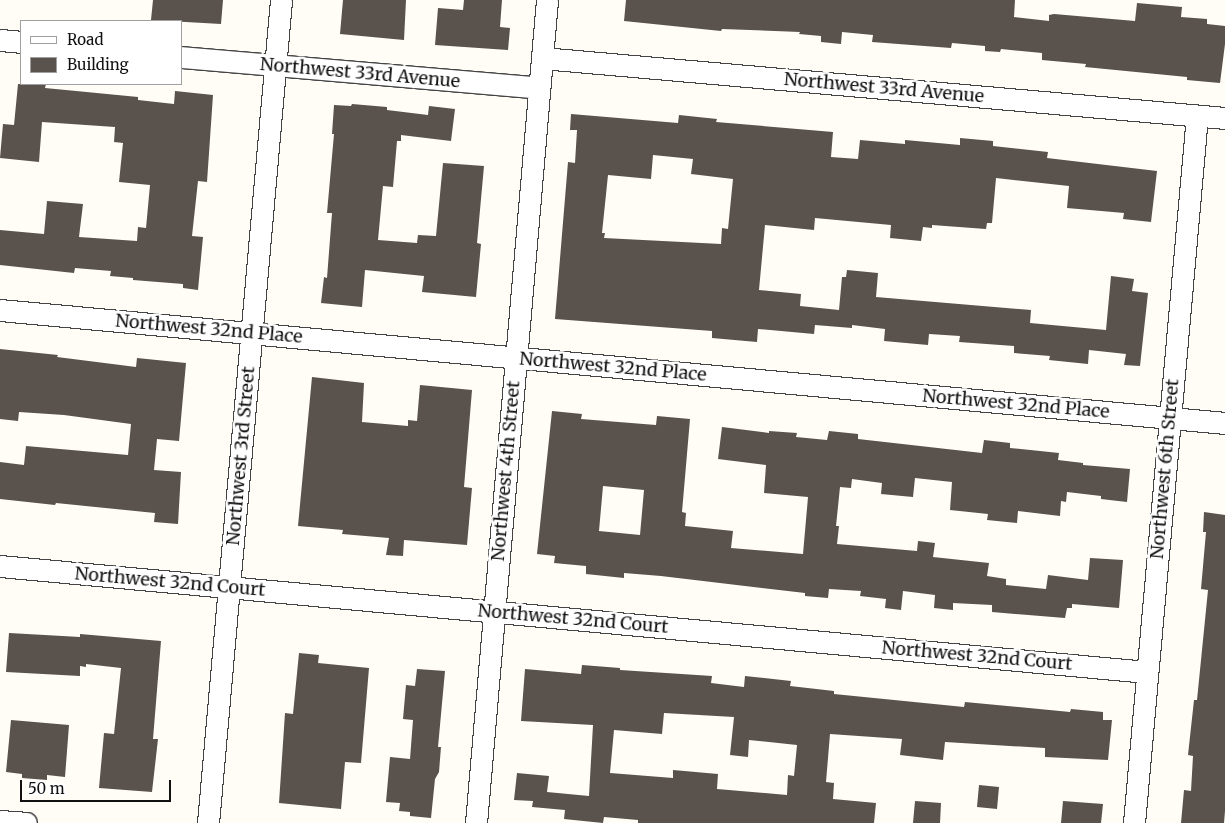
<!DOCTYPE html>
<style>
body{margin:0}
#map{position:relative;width:1225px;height:823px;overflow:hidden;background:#fffdf5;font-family:Merriweather,serif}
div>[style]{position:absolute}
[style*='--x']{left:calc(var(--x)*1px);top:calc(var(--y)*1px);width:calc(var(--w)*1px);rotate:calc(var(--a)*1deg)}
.building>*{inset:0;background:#5a524d}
.roads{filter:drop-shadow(1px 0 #444) drop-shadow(-1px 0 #444) drop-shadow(0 1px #444) drop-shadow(0 -1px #444)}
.street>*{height:21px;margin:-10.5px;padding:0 10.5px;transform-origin:10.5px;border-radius:10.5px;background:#fff}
span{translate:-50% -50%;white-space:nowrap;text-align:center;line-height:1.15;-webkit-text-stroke:5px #fff;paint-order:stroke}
.street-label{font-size:18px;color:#111}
.legend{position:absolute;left:20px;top:20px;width:162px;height:65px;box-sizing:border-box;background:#fff;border:1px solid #a0a0a0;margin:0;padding:6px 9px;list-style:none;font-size:15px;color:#111}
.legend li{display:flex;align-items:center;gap:10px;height:25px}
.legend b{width:25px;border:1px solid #a0a0a0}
.scale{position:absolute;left:20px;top:780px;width:151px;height:22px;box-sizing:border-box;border:2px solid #111;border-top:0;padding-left:6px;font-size:15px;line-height:18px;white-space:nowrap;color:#111;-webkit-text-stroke:4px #fff;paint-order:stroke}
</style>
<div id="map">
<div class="building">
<i style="clip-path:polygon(153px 0,223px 0,221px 24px,151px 20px)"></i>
<i style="clip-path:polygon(343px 0,406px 0,404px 40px,340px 34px)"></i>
<i style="clip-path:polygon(464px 0,502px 0,500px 27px,510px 28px,508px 50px,435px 45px,438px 8px,463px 10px)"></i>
<i style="clip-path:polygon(626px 0,1015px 0,1014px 17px,1049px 21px,1049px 15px,1054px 14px,1135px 21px,1137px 3px,1182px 7px,1181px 17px,1207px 19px,1207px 24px,1225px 26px,1225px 44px,1220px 83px,1187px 80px,1187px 77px,1085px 67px,1086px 64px,1042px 60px,1042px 53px,1001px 49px,1000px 52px,985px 51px,985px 46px,952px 43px,951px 48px,872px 42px,873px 35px,842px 32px,841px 44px,821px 42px,821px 36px,799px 34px,800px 32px,722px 29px,721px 31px,624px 21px)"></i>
<i style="clip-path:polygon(18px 84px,46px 84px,45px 88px,138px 97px,138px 100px,174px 104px,175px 91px,213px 95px,207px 182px,198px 181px,192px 236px,203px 237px,198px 290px,183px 288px,183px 284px,133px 280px,133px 278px,110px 276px,111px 271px,75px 268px,74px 273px,0 265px,0 230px,44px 234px,47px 201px,83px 204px,79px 237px,137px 241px,138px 227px,146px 228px,150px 185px,119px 182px,123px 143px,114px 142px,115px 127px,42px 122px,39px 162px,0 158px,3px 124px,14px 125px)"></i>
<i style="clip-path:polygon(352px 104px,387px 107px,387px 110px,428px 115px,429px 106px,455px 109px,451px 141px,401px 135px,401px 141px,397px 141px,393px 187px,383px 186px,378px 240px,417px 243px,418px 235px,436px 236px,443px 163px,484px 166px,477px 243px,481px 244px,476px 297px,422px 292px,424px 276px,365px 270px,362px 307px,321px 303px,324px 277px,327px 278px,332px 213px,327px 213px,334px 134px,332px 134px,334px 105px,351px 106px)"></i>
<i style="clip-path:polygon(evenodd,571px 114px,678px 123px,679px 115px,717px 119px,716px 122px,833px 132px,831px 157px,858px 159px,860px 140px,905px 144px,905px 140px,960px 145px,960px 138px,993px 141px,993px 146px,1048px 152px,1047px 158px,1157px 171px,1151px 222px,1123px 219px,1124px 213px,1067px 208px,1069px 186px,996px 178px,992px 223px,987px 223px,986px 229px,932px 225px,932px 228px,923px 227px,921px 241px,890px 238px,891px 225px,815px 218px,814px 230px,765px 225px,759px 290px,801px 294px,800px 306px,839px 310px,842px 277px,846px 277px,847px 270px,878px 273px,876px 297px,1031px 310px,1030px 323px,1106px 330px,1111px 276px,1134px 279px,1132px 291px,1148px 293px,1140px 366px,1124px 365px,1126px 354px,1089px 350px,1088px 364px,1049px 360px,1050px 356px,1014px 353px,1014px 346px,959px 342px,960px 336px,929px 334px,928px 345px,884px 341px,885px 329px,852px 325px,852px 328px,815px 325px,814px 334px,758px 329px,757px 342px,712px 338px,712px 331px,555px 319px,568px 162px,575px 163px,577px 130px,570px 130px,571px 114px,653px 155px,693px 159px,691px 174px,733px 179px,728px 229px,722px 228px,721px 244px,604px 238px,605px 233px,602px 233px,608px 175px,651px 179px,653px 155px)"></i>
<i style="clip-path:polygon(0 349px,58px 355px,57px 357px,136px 367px,137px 358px,186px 363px,179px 441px,157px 439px,154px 470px,181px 472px,178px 524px,154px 522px,155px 513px,56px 503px,55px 505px,0 499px,0 462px,24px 465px,26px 446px,128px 455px,131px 424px,64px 415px,19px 412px,18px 421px,0 419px)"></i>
<i style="clip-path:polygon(312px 377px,364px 383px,362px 422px,408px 426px,408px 420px,417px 421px,420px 385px,472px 390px,464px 487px,472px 488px,467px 545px,404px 540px,403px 556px,386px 555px,389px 538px,342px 534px,343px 530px,298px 526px)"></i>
<i style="clip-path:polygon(evenodd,552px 411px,582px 414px,581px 419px,656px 425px,657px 416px,690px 419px,682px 512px,686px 513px,685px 526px,733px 531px,731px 548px,803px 554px,808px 497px,764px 493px,766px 465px,718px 459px,722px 427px,769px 433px,769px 431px,797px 433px,796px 437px,827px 440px,829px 431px,858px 434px,858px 439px,982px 453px,984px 440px,1010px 443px,1010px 448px,1059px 453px,1058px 460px,1083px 463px,1083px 465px,1130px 469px,1127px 502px,1101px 499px,1101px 496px,1067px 492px,1066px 502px,1061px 501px,1060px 516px,1018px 511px,1017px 523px,987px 520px,988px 514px,950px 510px,952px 482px,915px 478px,913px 497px,881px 494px,882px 483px,852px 479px,851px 488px,840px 487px,836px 526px,839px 526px,837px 544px,917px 551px,918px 541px,935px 543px,933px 557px,989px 563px,987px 576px,1006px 579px,1006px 585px,1046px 589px,1048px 575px,1088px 580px,1090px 558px,1123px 560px,1119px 608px,1072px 604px,1072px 608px,1067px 608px,1065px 618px,992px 612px,992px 605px,953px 603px,953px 610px,934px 608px,935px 595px,903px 591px,901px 610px,885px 608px,886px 599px,860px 596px,861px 591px,829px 589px,828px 598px,805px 596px,805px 593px,661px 576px,624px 573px,624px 578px,586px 574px,586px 566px,554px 563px,555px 556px,537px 554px,552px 411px,603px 486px,644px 490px,640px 535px,599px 531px,603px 486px)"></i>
<i style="clip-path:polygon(1204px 512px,1225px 515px,1225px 811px,1224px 823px,1181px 823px,1184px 790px,1191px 791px,1193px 756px,1188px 755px,1194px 700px,1197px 700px,1208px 590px,1201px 589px,1206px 532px,1203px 532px)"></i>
<i style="clip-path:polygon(9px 633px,80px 637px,80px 634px,161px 641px,153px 739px,158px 739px,152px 792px,99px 788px,104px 733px,114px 734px,121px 668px,86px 664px,86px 667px,80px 666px,80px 676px,6px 672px)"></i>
<i style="clip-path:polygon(299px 653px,319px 655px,318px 663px,369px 668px,361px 763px,345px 762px,341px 809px,279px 803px,285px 713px,293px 714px)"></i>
<i style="clip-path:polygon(evenodd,582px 665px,620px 668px,620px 670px,712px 676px,711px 683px,744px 687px,745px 676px,791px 681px,790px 686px,834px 691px,834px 694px,964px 707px,965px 702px,1070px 712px,1071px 709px,1103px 712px,1103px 720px,1112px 720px,1108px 760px,1045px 757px,1045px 748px,945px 742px,943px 760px,900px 755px,902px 739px,830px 734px,826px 782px,834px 783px,833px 799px,876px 803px,874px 823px,638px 823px,638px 820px,604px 817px,603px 823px,564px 819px,565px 810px,532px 807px,533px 801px,514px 800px,517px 773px,549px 776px,547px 792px,589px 796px,593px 725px,521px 721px,525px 669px,581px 674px,582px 665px,664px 713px,734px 717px,730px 755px,748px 757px,749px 740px,797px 745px,794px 776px,788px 775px,787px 795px,717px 789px,718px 774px,673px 770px,673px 778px,610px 773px,614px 730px,662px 734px,664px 713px)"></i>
<i style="clip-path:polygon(417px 669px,445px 671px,438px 747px,441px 747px,439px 772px,435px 779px,431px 818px,410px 816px,410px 812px,399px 811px,400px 803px,386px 802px,390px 757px,410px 759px,413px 720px,403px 719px,406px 685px,415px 686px)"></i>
<i style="clip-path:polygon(11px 720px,69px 725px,65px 777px,47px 775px,47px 780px,22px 778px,22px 774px,6px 772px)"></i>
<i style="clip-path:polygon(979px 785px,999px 787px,997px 809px,977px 807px)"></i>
<i style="clip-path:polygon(915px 801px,941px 803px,940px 823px,913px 823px)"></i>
<i style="clip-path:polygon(1063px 801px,1103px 804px,1101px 823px,1061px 823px)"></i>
</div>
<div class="roads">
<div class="street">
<i style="--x:0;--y:40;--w:21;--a:5"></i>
<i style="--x:181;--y:57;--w:359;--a:4.9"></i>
<i style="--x:542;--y:58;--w:686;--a:5.02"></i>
<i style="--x:0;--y:310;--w:1230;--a:5.27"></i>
<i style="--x:0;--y:566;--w:1152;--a:5.28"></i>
<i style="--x:0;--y:821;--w:26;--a:4"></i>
<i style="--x:208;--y:823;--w:826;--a:-84.93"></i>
<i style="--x:476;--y:823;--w:826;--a:-85.07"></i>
<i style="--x:1134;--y:823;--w:710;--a:-84.91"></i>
</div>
</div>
<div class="street-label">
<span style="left:360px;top:73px;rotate:5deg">Northwest 33rd Avenue</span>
<span style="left:884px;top:88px;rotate:5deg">Northwest 33rd Avenue</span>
<span style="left:209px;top:329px;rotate:5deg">Northwest 32nd Place</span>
<span style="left:613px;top:367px;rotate:5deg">Northwest 32nd Place</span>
<span style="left:1016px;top:404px;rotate:5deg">Northwest 32nd Place</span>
<span style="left:241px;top:456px;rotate:-85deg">Northwest 3rd Street</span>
<span style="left:1165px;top:469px;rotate:-85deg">Northwest 6th Street</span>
<span style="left:506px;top:471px;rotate:-85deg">Northwest 4th Street</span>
<span style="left:170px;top:582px;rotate:5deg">Northwest 32nd Court</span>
<span style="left:573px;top:619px;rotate:5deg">Northwest 32nd Court</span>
<span style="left:977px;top:656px;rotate:5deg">Northwest 32nd Court</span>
</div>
<ul class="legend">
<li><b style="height:6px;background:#fff"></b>Road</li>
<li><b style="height:14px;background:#5a524d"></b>Building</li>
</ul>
<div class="scale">50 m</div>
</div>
